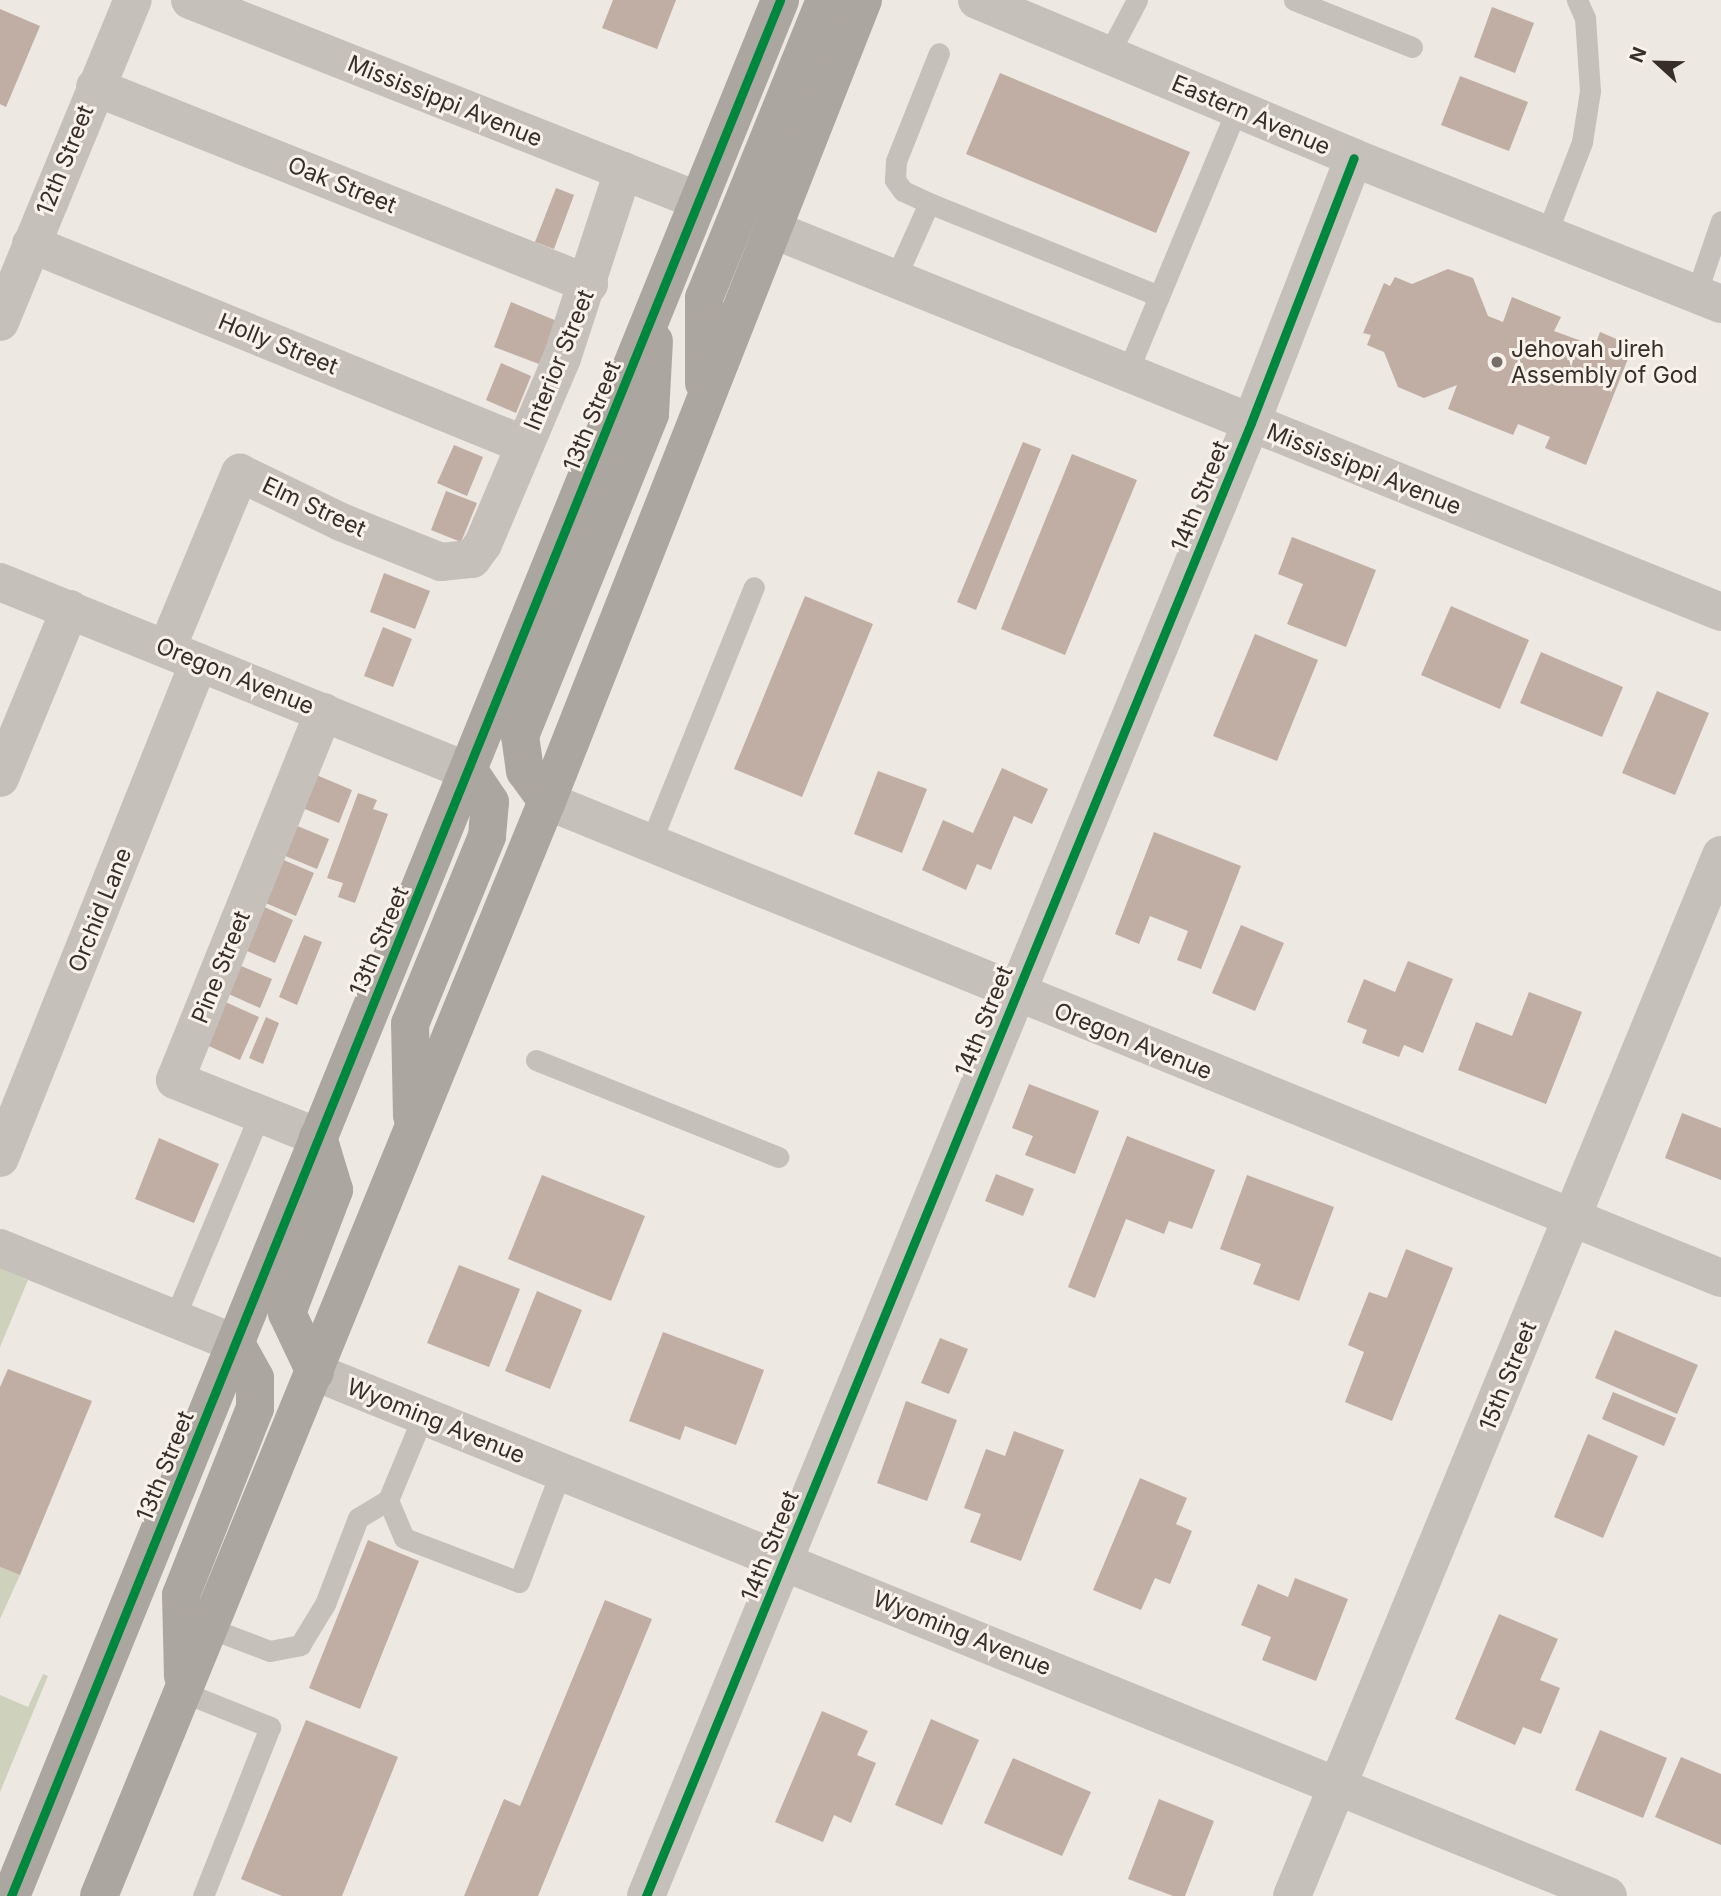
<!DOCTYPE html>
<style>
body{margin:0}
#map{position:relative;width:1721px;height:1896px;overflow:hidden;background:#ede8e2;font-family:Inter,sans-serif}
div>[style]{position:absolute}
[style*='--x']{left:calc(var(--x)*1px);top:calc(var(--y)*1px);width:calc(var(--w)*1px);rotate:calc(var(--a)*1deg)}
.green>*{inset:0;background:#ced2bd}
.building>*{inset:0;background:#c0ada4}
.service>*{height:21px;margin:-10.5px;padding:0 10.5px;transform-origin:10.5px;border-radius:10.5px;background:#c6c0bb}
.minor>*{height:38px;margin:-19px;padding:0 19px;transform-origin:19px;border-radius:19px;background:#c6c0bb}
.trunk>*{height:38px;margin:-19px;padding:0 19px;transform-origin:19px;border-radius:19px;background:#aca6a0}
.cycleway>*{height:9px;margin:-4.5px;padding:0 4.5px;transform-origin:4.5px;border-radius:4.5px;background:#00873e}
.dots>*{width:19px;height:19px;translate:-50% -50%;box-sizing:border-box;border:4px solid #f9f2ea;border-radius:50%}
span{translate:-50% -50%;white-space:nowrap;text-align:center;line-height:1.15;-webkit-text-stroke:6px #f9f2ea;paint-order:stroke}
.street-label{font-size:23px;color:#372d29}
.poi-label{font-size:23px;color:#372d29}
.left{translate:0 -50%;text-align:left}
.north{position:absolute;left:1623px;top:28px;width:70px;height:70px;-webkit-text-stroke:5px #f9f2ea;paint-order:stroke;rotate:292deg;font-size:19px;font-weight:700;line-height:28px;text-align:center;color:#372d29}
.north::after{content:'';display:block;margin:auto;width:24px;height:32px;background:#372d29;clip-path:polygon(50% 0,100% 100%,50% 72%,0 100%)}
</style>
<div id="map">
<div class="green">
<i style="clip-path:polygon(0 1268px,28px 1280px,0 1347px)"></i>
<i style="clip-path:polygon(0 1567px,20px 1575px,0 1619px)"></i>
<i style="clip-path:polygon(43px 1674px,48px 1676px,0 1792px,0 1695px,28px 1707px)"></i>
</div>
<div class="building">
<i style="clip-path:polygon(613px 0,676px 0,657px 49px,602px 28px)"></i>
<i style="clip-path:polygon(1492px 7px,1534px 23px,1515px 73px,1474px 57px)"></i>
<i style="clip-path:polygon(0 9px,40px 26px,6px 107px,0 104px)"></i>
<i style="clip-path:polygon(1000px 73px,1190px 152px,1156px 233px,966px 154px)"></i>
<i style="clip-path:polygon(1460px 76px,1528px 102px,1509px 151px,1441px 125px)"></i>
<i style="clip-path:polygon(556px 188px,574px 195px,554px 249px,535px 242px)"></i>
<i style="clip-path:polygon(1448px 269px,1473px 278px,1488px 316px,1503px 322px,1512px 297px,1561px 317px,1554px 331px,1595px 346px,1600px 332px,1633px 346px,1586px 465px,1545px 448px,1550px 437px,1518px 424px,1513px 435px,1448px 409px,1457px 385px,1424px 398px,1398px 387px,1384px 352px,1367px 345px,1371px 335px,1363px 333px,1384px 283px,1390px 286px,1395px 277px,1412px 284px)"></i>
<i style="clip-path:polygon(511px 302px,557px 321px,539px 364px,494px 347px)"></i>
<i style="clip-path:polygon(501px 363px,531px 376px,516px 413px,486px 400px)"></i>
<i style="clip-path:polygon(1023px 442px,1041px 449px,976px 610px,957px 602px)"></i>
<i style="clip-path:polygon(454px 445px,483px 457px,467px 496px,437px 483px)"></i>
<i style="clip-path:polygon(1072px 454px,1137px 480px,1065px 655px,1001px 629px)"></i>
<i style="clip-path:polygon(446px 491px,477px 503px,461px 542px,431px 530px)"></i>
<i style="clip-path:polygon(1292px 537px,1376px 570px,1346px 647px,1287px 624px,1303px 584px,1278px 574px)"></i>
<i style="clip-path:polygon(384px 573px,430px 591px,415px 629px,370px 612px)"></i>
<i style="clip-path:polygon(805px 596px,873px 624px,802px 797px,734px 769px)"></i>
<i style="clip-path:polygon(1451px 606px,1529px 640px,1500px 709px,1421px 675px)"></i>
<i style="clip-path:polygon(383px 627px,412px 639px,393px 687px,364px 676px)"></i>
<i style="clip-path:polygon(1255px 634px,1318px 660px,1277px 761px,1213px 736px)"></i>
<i style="clip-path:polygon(1541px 652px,1623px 687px,1602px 737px,1520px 703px)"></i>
<i style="clip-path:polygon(1657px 691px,1709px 713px,1675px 795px,1622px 773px)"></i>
<i style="clip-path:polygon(1002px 768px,1048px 789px,1032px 824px,1014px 816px,991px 870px,977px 864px,966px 890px,922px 870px,943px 820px,973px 833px)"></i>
<i style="clip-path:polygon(878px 771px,927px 789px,902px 853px,854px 834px)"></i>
<i style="clip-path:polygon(314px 774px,352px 790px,339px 823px,300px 807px)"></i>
<i style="clip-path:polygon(358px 793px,377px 800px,373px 809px,388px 814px,355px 903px,338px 897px,343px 883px,327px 878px)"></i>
<i style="clip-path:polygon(290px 823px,329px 839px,317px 869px,278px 853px)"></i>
<i style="clip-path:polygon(1154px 832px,1241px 866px,1201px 969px,1177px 960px,1188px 931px,1150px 916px,1139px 944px,1115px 934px)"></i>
<i style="clip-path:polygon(279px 858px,314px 873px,296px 916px,261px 901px)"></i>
<i style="clip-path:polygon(258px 904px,293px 920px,275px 963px,240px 948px)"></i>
<i style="clip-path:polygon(1241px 925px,1284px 943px,1255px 1011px,1212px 993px)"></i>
<i style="clip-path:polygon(304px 935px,322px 942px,297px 1005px,279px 997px)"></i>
<i style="clip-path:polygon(1408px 961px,1453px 979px,1423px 1053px,1404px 1045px,1399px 1057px,1362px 1043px,1367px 1030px,1347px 1022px,1364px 979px,1395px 992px)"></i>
<i style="clip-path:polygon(234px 963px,272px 979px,260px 1008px,222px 991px)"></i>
<i style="clip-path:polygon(1529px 992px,1582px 1012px,1546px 1104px,1458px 1070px,1476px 1022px,1512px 1036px)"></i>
<i style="clip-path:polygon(221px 1000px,259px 1017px,240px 1060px,202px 1043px)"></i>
<i style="clip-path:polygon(266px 1017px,279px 1023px,263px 1064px,249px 1058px)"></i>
<i style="clip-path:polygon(1029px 1084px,1099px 1111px,1075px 1174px,1025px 1155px,1033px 1136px,1012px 1128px)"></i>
<i style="clip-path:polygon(1682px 1113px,1721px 1128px,1721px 1180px,1665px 1158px)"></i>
<i style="clip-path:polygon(1127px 1136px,1215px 1170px,1192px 1229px,1169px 1221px,1164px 1234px,1126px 1219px,1095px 1298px,1068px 1287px)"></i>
<i style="clip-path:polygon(159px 1138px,219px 1164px,194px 1223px,135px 1199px)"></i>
<i style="clip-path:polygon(996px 1174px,1034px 1189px,1023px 1216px,985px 1201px)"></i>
<i style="clip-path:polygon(542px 1175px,645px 1216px,611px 1301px,508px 1259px)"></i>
<i style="clip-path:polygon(1247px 1175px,1334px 1207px,1299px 1301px,1253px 1284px,1261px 1264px,1220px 1249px)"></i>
<i style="clip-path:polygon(1406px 1249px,1453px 1268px,1392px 1421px,1345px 1402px,1364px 1352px,1348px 1345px,1369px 1292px,1387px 1298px)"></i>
<i style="clip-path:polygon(459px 1265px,520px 1289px,489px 1367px,427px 1343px)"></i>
<i style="clip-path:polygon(537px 1291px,582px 1310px,550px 1389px,505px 1371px)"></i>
<i style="clip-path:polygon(1615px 1330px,1698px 1365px,1677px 1414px,1595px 1378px)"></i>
<i style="clip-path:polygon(663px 1332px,764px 1370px,736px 1445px,685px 1426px,680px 1440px,629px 1421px)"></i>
<i style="clip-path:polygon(940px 1338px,968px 1349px,949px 1394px,921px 1383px)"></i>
<i style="clip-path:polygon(8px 1369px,92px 1401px,20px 1575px,0 1567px,0 1387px)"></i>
<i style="clip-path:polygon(1613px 1392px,1676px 1418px,1664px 1446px,1602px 1419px)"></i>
<i style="clip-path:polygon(906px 1401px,957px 1420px,927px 1501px,877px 1483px)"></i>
<i style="clip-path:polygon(1014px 1431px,1064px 1450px,1021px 1561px,970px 1542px,981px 1514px,964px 1508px,986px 1449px,1005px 1456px)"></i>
<i style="clip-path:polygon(1588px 1434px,1638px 1456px,1603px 1538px,1554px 1517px)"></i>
<i style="clip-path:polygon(1140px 1478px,1187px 1498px,1176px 1524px,1192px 1531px,1170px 1584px,1155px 1578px,1141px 1610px,1093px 1590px)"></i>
<i style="clip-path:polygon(368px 1540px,419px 1561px,360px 1709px,309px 1688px)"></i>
<i style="clip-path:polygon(1295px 1578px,1348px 1599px,1316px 1681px,1262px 1660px,1271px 1637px,1241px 1625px,1258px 1584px,1288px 1597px)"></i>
<i style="clip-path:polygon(605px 1600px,652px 1619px,538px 1896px,464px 1896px,504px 1799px,520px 1806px)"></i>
<i style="clip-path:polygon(1499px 1614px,1558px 1639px,1540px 1680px,1560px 1688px,1541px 1734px,1523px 1727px,1515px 1745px,1455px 1719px)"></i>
<i style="clip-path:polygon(822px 1711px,868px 1731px,857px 1755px,876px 1763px,851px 1823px,834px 1815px,823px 1842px,775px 1822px)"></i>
<i style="clip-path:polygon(931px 1719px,979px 1740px,942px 1825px,895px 1805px)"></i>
<i style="clip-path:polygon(306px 1720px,398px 1757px,342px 1896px,282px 1896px,241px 1879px)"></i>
<i style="clip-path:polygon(1600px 1730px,1667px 1758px,1643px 1818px,1575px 1790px)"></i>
<i style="clip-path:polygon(1681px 1757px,1721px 1774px,1721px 1845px,1655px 1817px)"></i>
<i style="clip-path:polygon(1013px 1758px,1091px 1792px,1062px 1856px,984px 1823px)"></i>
<i style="clip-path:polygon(1159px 1799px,1214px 1821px,1185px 1896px,1173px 1896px,1128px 1879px)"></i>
</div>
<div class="service">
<i style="--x:1294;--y:0;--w:127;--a:21.7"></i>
<i style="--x:1108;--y:55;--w:62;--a:-62.2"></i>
<i style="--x:929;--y:203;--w:248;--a:22"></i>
<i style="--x:1546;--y:235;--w:100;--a:-68.8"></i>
<i style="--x:1582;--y:142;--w:52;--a:-81.1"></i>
<i style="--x:1590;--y:91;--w:73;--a:-93.9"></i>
<i style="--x:1585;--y:18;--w:20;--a:-114"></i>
<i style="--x:895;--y:279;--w:83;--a:-65.9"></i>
<i style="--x:929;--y:203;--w:29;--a:-155"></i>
<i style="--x:903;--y:191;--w:14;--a:-126"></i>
<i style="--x:895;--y:180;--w:19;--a:-87"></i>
<i style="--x:896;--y:161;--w:116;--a:-68.3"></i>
<i style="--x:1696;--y:294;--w:77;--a:-71.1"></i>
<i style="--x:1127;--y:373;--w:286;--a:-67.4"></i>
<i style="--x:650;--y:844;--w:277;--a:-68"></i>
<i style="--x:536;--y:1060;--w:261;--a:21.8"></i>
<i style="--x:174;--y:1319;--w:223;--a:-67.3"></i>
<i style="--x:423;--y:1416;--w:91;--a:112.6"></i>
<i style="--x:388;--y:1500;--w:41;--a:67.2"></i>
<i style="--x:404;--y:1538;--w:123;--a:20.9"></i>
<i style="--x:519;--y:1582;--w:119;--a:-69.3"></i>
<i style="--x:209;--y:1628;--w:65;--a:20.7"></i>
<i style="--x:270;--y:1651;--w:31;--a:-11"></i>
<i style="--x:300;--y:1645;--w:48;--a:-58.6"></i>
<i style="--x:325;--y:1604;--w:92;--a:-69"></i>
<i style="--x:358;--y:1518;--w:35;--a:-31"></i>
<i style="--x:183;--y:1692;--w:94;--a:21.9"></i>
<i style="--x:270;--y:1727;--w:182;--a:111.6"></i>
</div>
<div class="minor">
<i style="--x:190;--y:0;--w:547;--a:21.55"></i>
<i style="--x:977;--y:0;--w:409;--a:22.7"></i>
<i style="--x:1354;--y:158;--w:395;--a:21.7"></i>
<i style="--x:95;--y:87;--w:532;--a:21.74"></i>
<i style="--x:774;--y:230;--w:1021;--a:21.97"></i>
<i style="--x:31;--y:244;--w:533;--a:22.14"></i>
<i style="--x:0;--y:322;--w:348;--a:-67.6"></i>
<i style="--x:0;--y:582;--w:507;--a:22.01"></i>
<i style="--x:167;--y:648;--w:190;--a:-67.4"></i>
<i style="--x:240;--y:473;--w:112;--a:25.9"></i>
<i style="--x:341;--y:522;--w:108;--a:21.8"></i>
<i style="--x:441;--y:562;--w:31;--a:-6"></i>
<i style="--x:472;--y:559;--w:19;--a:-54"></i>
<i style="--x:483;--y:544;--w:202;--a:-67"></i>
<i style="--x:562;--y:358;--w:197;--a:-71.9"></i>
<i style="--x:0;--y:778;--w:183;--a:-67.5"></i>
<i style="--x:547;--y:801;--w:1267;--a:22.11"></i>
<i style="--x:318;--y:1137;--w:154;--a:-158.3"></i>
<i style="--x:175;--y:1080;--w:397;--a:-68"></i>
<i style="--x:0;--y:1158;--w:534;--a:-68.14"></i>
<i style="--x:0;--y:1248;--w:255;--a:22.1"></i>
<i style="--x:315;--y:1372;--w:1395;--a:22.06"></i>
<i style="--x:646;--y:1896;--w:1592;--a:-67.67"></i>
<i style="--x:1251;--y:423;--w:284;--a:-68.8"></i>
<i style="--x:1292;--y:1896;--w:1126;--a:-67.6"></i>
</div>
<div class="trunk">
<i style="--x:704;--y:383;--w:85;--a:-90"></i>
<i style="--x:704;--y:298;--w:322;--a:-67.9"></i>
<i style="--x:547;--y:801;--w:37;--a:-126"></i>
<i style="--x:525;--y:771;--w:35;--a:-98"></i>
<i style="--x:520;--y:736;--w:347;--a:-68"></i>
<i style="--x:650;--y:414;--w:73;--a:-86.9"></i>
<i style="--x:412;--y:1116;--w:92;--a:-91.2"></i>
<i style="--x:410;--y:1024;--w:203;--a:-67.7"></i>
<i style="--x:487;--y:836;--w:34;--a:-85"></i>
<i style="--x:490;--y:802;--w:36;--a:-124"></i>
<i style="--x:315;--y:1372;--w:65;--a:-115.4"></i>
<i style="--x:287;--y:1313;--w:132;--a:-69.1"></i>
<i style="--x:334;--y:1190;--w:55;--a:-106.8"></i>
<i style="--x:183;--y:1676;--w:81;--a:-91.4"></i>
<i style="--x:181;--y:1595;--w:201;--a:-68.4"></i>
<i style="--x:255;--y:1408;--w:30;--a:-90"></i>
<i style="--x:255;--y:1378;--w:39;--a:-119"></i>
<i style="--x:11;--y:1896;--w:2046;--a:-67.92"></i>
<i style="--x:99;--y:1896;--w:1183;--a:-67.75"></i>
<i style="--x:547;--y:801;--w:861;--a:-68.47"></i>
</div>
<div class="cycleway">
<i style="--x:11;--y:1896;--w:2046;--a:-67.92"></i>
<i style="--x:646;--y:1896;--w:1592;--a:-67.67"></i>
<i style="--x:1251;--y:423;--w:284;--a:-68.8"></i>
</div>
<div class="dots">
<i style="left:1497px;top:362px;background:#776e6a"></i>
</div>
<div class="street-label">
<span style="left:445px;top:101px;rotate:22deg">Mississippi Avenue</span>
<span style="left:1251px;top:115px;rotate:23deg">Eastern Avenue</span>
<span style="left:65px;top:160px;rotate:-68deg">12th Street</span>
<span style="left:342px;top:185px;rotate:22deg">Oak Street</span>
<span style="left:278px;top:344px;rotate:22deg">Holly Street</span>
<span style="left:559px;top:360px;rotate:-68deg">Interior Street</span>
<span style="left:592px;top:416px;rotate:-68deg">13th Street</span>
<span style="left:1364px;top:469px;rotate:22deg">Mississippi Avenue</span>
<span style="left:1200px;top:496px;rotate:-68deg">14th Street</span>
<span style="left:314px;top:507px;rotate:25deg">Elm Street</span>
<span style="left:235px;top:676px;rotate:22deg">Oregon Avenue</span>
<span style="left:100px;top:910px;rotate:-68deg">Orchid Lane</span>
<span style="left:379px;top:941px;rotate:-67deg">13th Street</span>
<span style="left:221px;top:967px;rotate:-68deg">Pine Street</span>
<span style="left:984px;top:1021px;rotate:-68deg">14th Street</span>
<span style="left:1133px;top:1041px;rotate:22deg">Oregon Avenue</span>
<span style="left:1508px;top:1376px;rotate:-68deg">15th Street</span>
<span style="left:436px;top:1421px;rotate:22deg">Wyoming Avenue</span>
<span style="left:165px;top:1466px;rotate:-68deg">13th Street</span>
<span style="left:770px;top:1546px;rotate:-68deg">14th Street</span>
<span style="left:962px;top:1633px;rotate:22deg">Wyoming Avenue</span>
</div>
<div class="poi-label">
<span class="left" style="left:1511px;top:362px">Jehovah Jireh<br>Assembly of God</span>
</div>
<div class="north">N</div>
</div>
